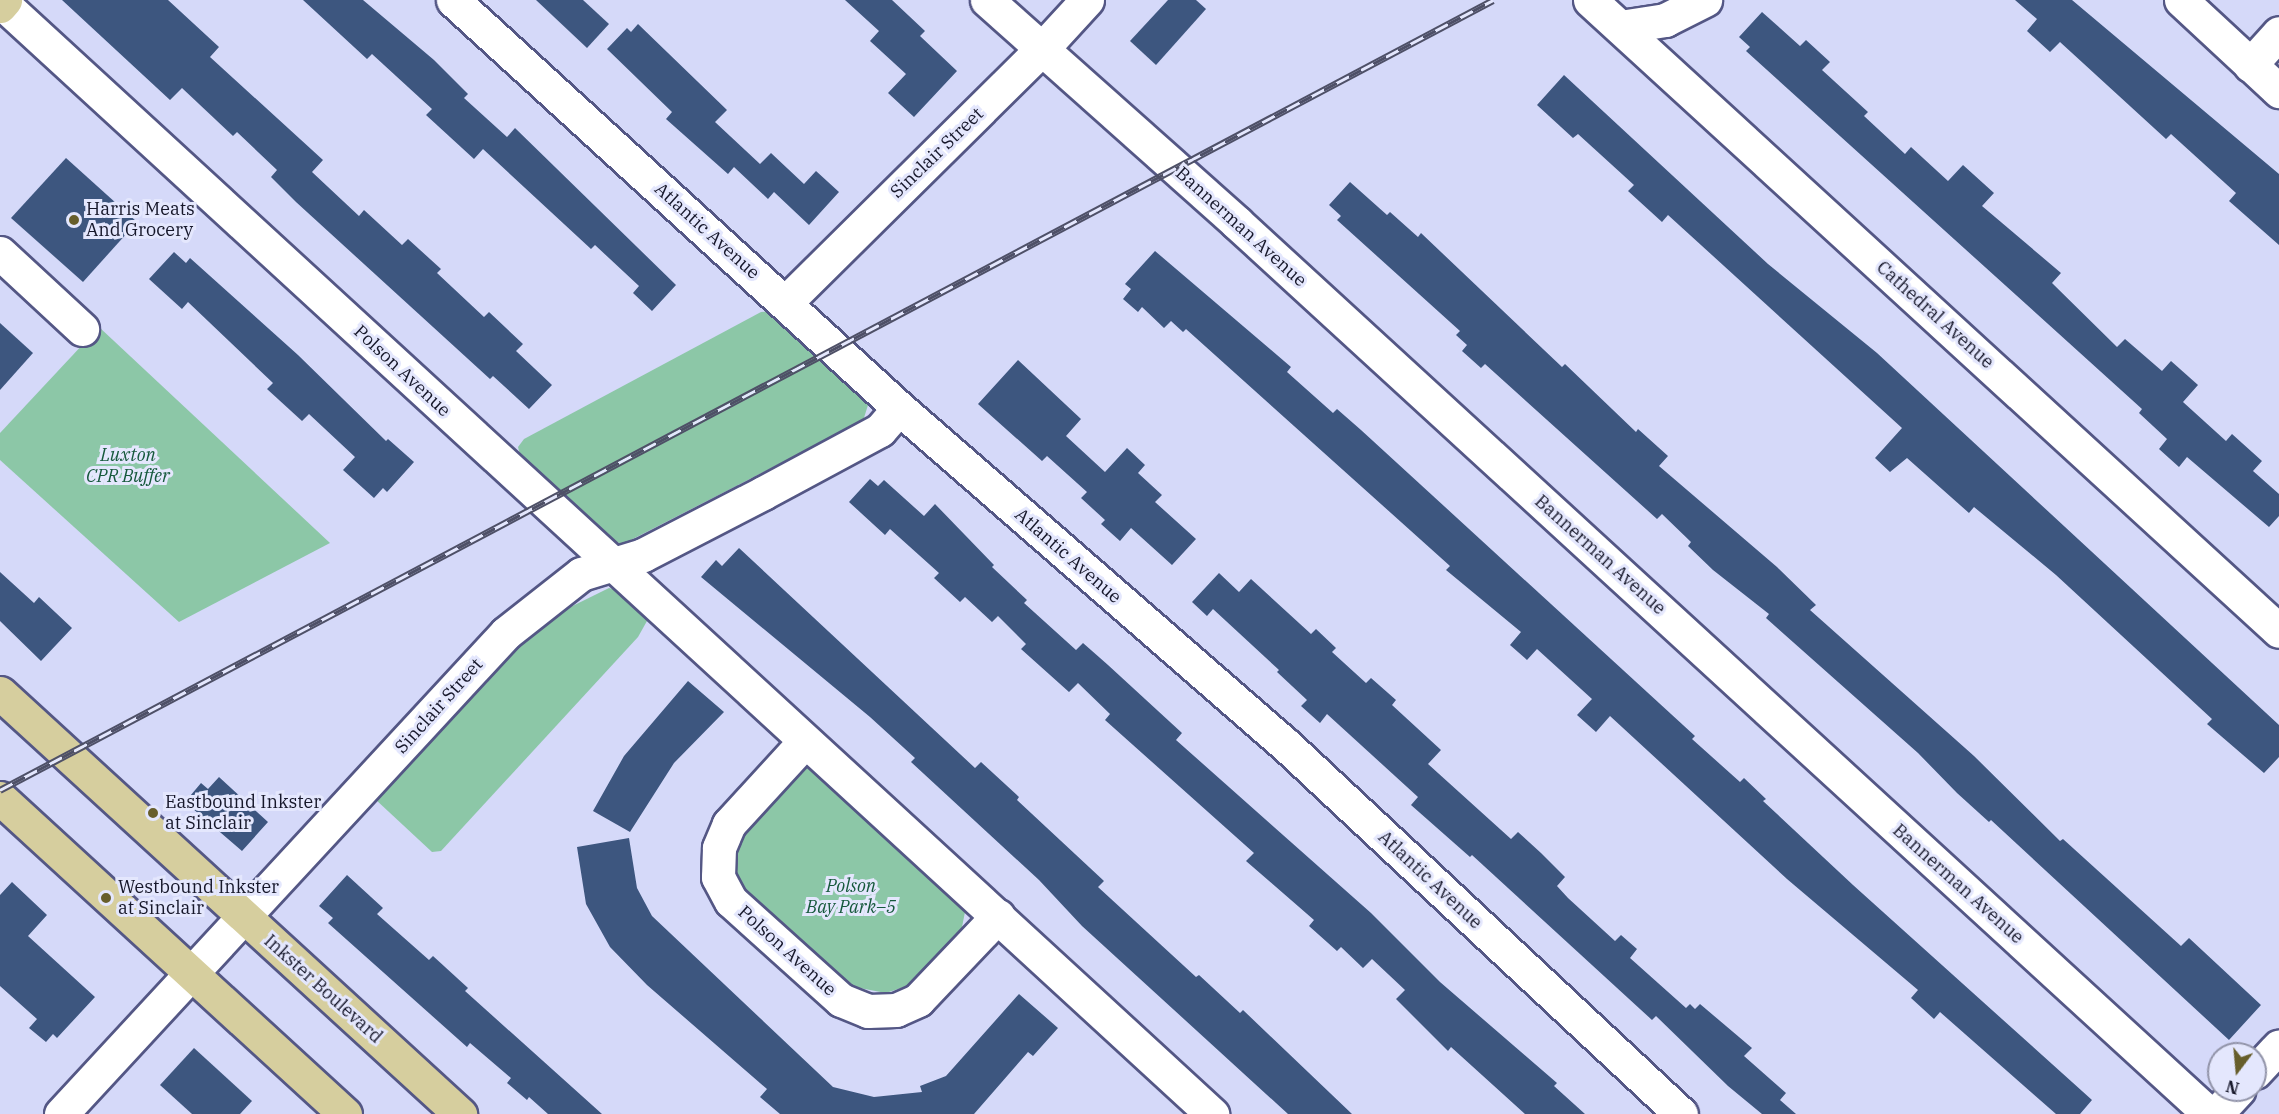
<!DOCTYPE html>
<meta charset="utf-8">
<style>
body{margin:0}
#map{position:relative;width:2279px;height:1114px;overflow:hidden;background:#d5d9f9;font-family:"IBM Plex Serif",serif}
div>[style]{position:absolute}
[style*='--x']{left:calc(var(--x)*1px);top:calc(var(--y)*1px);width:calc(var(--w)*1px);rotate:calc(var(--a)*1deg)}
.green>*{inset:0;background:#8cc7a7}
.building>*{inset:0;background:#3d567f}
.roads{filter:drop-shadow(2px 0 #545785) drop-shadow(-2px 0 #545785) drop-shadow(0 2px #545785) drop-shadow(0 -2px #545785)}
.minor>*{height:33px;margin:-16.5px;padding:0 16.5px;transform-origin:16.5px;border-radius:16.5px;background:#fff}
.major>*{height:33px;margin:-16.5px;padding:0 16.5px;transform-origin:16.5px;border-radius:16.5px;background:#d6ce9e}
.rail>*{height:7px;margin-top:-3.5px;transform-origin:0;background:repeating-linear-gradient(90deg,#e4e7fd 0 14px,#4e5067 0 28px);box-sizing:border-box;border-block:2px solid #4e5067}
.dots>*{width:16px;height:16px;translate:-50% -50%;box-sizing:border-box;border:3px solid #e4e7fd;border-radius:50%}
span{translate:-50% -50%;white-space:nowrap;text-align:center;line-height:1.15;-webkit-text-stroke:6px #e4e7fd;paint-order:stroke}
.street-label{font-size:18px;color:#16172a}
.poi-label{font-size:18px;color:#16172a}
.left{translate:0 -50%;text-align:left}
.park-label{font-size:18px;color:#16593c;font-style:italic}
.north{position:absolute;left:2207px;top:1042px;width:60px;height:60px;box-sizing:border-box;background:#e4e7fd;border:2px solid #9294a9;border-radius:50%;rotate:196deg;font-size:16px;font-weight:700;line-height:24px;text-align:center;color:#16172a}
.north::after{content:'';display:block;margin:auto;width:21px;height:27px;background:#675e2b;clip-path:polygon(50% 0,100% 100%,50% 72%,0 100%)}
</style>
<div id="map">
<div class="green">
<i style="clip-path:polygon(771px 311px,866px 397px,868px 405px,863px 421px,623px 544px,612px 541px,521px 459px,518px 447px,524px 439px,761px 312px)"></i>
<i style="clip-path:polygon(99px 327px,330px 543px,179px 622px,0 460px,0 433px)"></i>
<i style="clip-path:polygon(609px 588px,620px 591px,646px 615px,647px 621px,638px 637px,441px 851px,432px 852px,375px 799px,375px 789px,530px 627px)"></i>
<i style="clip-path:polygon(808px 768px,817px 771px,959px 902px,965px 912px,961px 932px,907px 986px,886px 993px,849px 986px,744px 892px,738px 880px,734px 844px,793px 770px)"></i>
</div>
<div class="building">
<i style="clip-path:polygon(62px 0,168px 0,219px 47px,210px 57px,323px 160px,312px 172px,359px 216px,364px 210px,402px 245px,408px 239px,441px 269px,437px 273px,484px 317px,489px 312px,523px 344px,516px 351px,552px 385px,529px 409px,493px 376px,490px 379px,296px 202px,271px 177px,277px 170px,237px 132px,233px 136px,182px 88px,170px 100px)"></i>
<i style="clip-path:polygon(303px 0,363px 0,434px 60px,468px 94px,464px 98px,507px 137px,515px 128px,676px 285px,652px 311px,633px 293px,639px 286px,595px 245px,591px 249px,483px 149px,474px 159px,426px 115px,432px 109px,372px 54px,367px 59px)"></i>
<i style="clip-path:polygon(536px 0,583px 0,609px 24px,587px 48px)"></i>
<i style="clip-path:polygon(845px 0,892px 0,925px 31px,920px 36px,957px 71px,914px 117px,888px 93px,906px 74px,870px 41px,879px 31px)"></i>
<i style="clip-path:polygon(1168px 0,1196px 0,1206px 9px,1156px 65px,1130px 41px)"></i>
<i style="clip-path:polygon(2015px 0,2072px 0,2279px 174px,2279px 245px,2229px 201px,2236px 193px,2171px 134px,2166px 139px,2060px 42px,2050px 52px,2027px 31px,2037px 19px)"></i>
<i style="clip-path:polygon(1762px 12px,1800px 46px,1806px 40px,1830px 62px,1822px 70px,1868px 112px,1864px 116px,1905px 154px,1911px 147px,1948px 181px,1963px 165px,1994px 193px,1982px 206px,2061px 273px,2052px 283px,2117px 347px,2125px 339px,2162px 371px,2171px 361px,2198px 385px,2183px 402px,2226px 441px,2232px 434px,2262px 461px,2253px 471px,2279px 494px,2279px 516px,2269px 527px,2187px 457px,2179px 467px,2159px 449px,2167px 439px,2139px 413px,2142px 409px,1746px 51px,1750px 47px,1739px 37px)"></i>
<i style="clip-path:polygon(638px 24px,727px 110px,715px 122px,760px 164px,771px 153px,804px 184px,816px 171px,839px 192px,809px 225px,774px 192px,768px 199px,734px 167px,728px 174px,666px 119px,672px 112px,607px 49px,627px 28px,631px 32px)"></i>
<i style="clip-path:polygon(1564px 75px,1768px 264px,1877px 353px,2279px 725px,2279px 757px,2264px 773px,2207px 724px,2212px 719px,2056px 575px,1974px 507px,1969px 513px,1907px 458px,1890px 472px,1875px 458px,1902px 428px,1668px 215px,1662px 222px,1628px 191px,1634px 185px,1578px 134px,1573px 138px,1537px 105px)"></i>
<i style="clip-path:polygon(66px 158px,137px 222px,83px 282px,11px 218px)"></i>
<i style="clip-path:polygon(1350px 182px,1387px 215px,1390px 212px,1418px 237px,1421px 233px,1562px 367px,1565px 364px,1636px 432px,1638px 429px,1668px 456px,1659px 466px,1777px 567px,1816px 605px,1810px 610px,1974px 756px,2060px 841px,2063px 839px,2181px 946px,2189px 938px,2261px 1005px,2229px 1040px,1991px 820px,1989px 822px,1957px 793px,1918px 753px,1766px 618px,1769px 614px,1713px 570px,1688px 546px,1691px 542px,1662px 514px,1657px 519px,1485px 364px,1481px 368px,1462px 351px,1467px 345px,1456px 335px,1460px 331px,1337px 220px,1341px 216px,1329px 205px)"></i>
<i style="clip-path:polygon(1155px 251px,1291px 367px,1287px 372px,1333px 413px,1337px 409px,1361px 430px,1695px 736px,1692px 739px,1740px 782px,1744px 778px,1766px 799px,1763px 801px,1853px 885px,2092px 1100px,2080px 1114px,2056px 1114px,1940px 1012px,1934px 1019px,1911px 998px,1918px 990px,1787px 879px,1610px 716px,1596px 732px,1577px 715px,1592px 699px,1537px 649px,1527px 660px,1510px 645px,1521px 632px,1446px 570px,1450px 566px,1186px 329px,1183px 332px,1171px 321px,1164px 328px,1142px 307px,1138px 312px,1123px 299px,1131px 289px,1125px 284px)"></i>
<i style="clip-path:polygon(174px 252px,186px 263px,190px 258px,298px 355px,386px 441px,388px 439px,414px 462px,387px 492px,383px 488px,374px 498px,343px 470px,355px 457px,309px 414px,302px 421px,267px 389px,273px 383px,188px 302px,182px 309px,149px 279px)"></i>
<i style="clip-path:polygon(0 323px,33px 353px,0 390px)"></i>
<i style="clip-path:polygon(1018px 360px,1081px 419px,1066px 436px,1105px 472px,1127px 448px,1145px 465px,1138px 473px,1162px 495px,1155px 502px,1196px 539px,1172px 565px,1131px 528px,1120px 541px,1101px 524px,1105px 520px,1081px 498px,1087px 492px,1047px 456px,1042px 461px,978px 404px)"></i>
<i style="clip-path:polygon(870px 479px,878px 486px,884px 480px,924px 516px,935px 504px,994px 565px,992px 567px,1027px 600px,1024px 603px,1076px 650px,1083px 643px,1108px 665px,1182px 733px,1176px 740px,1371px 913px,1440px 982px,1557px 1083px,1554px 1086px,1585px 1114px,1525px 1114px,1451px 1047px,1448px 1051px,1396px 999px,1405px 990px,1372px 959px,1363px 968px,1341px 947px,1337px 951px,1309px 926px,1314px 920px,1246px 861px,1254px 853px,1105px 720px,1110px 714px,1078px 683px,1069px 692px,1021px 649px,1026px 644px,998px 616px,992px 622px,965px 597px,960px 602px,934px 578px,939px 573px,890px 529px,885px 535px,849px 502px)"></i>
<i style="clip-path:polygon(739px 548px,975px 768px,981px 762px,1019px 797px,1017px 800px,1104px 881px,1098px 887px,1196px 977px,1199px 975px,1240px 1013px,1243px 1010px,1352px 1114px,1288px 1114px,1082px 926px,1039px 880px,911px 762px,915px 758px,870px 717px,701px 577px,716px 560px,722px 566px)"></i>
<i style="clip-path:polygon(0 572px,34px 603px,39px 597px,72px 628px,41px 661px,0 621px)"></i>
<i style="clip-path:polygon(1219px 573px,1239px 592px,1251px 579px,1311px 634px,1316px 629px,1336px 648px,1332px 652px,1366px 683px,1371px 678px,1396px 700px,1392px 705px,1441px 750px,1428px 764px,1511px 839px,1518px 832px,1541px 853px,1565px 877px,1557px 886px,1568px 898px,1615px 941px,1621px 935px,1637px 949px,1630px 958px,1686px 1008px,1690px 1004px,1695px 1009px,1700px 1004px,1752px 1048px,1744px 1056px,1786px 1093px,1780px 1100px,1796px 1114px,1762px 1114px,1728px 1086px,1656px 1016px,1652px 1020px,1472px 855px,1470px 857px,1411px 805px,1418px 797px,1327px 714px,1320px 723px,1301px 706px,1307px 700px,1277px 672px,1279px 670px,1213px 609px,1207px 616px,1192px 602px)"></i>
<i style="clip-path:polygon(688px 681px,724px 712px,674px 763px,630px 832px,593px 811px,624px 756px)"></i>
<i style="clip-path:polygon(219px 777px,268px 822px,242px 851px,185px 802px,201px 783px,208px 789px)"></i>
<i style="clip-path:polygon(629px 838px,637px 888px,652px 916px,833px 1087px,874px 1097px,922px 1092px,920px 1086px,946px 1076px,1019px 994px,1058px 1028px,1033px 1056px,1028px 1052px,974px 1114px,780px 1114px,760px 1097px,767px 1089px,647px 985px,610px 947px,586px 904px,577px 847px)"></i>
<i style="clip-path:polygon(347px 875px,383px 908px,377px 914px,429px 960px,433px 956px,468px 988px,465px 991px,602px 1114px,548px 1114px,529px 1097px,527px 1100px,507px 1083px,511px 1078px,470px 1043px,467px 1047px,328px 923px,333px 918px,319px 906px)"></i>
<i style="clip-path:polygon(12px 882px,47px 915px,28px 936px,95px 997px,57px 1038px,53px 1034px,46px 1042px,29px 1028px,37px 1019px,0 986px,0 895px)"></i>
<i style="clip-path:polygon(194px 1048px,252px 1101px,240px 1114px,192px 1114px,160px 1085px)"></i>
</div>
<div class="roads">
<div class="minor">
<i style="--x:453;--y:0;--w:604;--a:42.45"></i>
<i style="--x:899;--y:408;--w:515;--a:41.06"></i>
<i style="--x:1287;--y:746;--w:539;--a:43.05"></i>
<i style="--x:987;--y:0;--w:334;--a:41.7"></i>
<i style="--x:1236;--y:222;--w:1320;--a:42.51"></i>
<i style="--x:1590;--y:0;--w:934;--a:42.48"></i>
<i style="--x:2181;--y:0;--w:134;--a:42.9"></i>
<i style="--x:0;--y:1;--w:1646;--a:42.56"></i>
<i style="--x:1620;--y:27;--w:46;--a:-8.8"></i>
<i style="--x:1665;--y:20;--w:45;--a:-26.6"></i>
<i style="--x:2250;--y:65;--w:43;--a:-47.8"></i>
<i style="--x:0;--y:253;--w:112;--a:42.8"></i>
<i style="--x:785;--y:303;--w:360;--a:-44.7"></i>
<i style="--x:1041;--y:50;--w:68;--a:-47.4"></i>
<i style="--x:805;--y:741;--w:113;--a:132.5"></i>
<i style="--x:729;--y:824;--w:26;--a:113"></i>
<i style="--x:719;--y:848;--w:29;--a:92"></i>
<i style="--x:718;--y:877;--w:27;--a:62"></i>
<i style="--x:731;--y:901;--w:148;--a:42"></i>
<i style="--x:841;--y:1000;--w:29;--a:22"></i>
<i style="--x:868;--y:1011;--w:28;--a:-2"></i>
<i style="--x:896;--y:1010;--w:24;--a:-24"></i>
<i style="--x:918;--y:1000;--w:116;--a:-46.4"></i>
<i style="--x:2255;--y:1072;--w:35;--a:-47"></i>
<i style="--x:61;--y:1114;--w:655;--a:-47.23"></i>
<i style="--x:506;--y:633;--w:95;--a:-38.2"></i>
<i style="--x:581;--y:574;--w:65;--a:-17"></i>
<i style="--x:643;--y:555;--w:135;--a:-27.3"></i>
<i style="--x:763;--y:493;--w:133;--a:-28.3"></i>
<i style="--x:880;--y:430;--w:29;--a:-49"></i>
<i style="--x:2216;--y:1114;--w:33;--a:-47"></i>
</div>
<div class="major">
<i style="--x:0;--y:6;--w:8;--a:-50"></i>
<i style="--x:0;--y:693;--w:624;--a:42.47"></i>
<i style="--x:0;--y:798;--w:468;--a:42.5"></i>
</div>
</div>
<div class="rail">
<i style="--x:0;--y:790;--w:1689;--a:-27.88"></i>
</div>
<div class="dots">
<i style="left:74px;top:220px;background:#675e2b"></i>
<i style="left:153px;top:813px;background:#675e2b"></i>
<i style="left:106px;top:898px;background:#675e2b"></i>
</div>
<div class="street-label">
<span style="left:937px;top:153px;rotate:-44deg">Sinclair Street</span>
<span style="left:1241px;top:227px;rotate:42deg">Bannerman Avenue</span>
<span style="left:707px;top:231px;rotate:42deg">Atlantic Avenue</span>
<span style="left:1935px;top:315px;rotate:42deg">Cathedral Avenue</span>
<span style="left:402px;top:371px;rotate:43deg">Polson Avenue</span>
<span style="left:1600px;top:555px;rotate:42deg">Bannerman Avenue</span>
<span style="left:1068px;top:556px;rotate:41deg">Atlantic Avenue</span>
<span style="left:439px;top:706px;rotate:-48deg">Sinclair Street</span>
<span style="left:1430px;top:880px;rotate:43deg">Atlantic Avenue</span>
<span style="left:1958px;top:884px;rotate:42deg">Bannerman Avenue</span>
<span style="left:787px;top:951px;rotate:42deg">Polson Avenue</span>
<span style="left:323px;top:989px;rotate:42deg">Inkster Boulevard</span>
</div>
<div class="poi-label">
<span class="left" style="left:86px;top:220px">Harris Meats<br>And Grocery</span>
<span class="left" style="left:165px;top:813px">Eastbound Inkster<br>at Sinclair</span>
<span class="left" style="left:118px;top:898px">Westbound Inkster<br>at Sinclair</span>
</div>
<div class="park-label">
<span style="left:128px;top:466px">Luxton<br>CPR Buffer</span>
<span style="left:851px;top:897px">Polson<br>Bay Park–5</span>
</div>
<div class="north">N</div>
</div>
